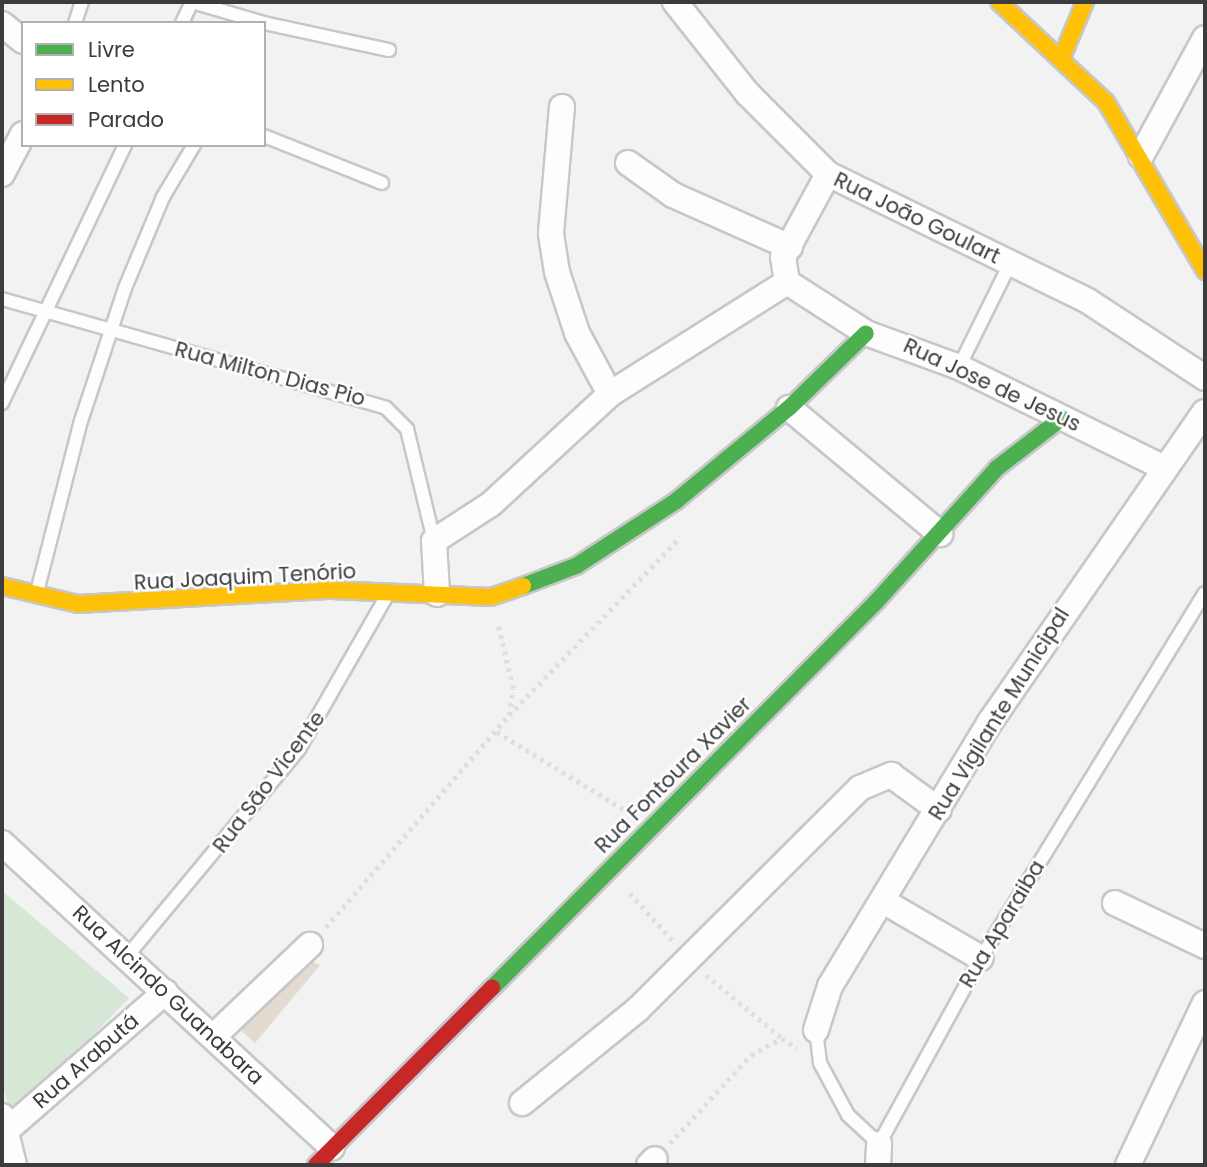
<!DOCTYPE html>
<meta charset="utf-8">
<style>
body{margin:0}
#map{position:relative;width:1207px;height:1167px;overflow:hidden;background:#f2f2f2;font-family:Poppins,sans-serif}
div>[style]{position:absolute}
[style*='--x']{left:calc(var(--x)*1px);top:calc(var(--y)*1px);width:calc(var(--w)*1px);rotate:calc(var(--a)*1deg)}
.green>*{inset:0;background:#d6e8d5}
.building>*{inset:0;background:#e3dad0}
.path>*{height:4.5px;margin-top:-2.25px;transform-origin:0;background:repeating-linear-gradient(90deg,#dedede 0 3.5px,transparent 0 8.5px)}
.roads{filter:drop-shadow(2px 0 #c7c7c8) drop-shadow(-2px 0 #c7c7c8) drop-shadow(0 2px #c7c7c8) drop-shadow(0 -2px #c7c7c8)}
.lane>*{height:12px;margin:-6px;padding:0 6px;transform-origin:6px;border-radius:6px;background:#fdfdfd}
.street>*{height:24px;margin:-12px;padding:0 12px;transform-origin:12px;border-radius:12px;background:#fdfdfd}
.fast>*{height:16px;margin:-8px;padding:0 8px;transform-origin:8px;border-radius:8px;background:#4caf50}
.slow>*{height:16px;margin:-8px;padding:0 8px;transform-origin:8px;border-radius:8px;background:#ffc107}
.jam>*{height:16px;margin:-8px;padding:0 8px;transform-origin:8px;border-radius:8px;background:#c62828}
span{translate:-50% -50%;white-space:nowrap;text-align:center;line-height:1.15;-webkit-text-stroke:5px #fff;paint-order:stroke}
.street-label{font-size:21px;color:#3c3c3d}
.frame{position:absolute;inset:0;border:4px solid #3c3c3d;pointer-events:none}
.legend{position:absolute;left:21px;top:21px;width:245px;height:126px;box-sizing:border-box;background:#fff;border:2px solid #b1b1b1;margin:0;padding:9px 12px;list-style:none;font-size:21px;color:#3c3c3d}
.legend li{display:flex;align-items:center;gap:14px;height:35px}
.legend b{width:35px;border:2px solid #b1b1b1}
</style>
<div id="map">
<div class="green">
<i style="clip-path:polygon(2px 891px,129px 998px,13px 1119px,2px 1085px)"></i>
</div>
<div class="building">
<i style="clip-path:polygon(306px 959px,320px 965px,255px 1043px,237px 1027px)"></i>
</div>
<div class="path">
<i style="--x:509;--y:715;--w:247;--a:-46.1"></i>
<i style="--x:497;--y:732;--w:153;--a:31.4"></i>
<i style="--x:630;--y:893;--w:64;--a:48.1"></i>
<i style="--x:326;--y:927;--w:280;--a:-49.2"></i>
<i style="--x:509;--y:715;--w:27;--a:-82"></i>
<i style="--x:513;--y:688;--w:65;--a:-103.4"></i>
<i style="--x:706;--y:975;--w:99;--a:39.7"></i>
<i style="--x:670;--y:1143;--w:120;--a:-47.4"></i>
<i style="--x:751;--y:1055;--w:35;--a:-29"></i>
<i style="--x:782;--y:1038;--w:18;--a:34"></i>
</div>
<div class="roads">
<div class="lane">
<i style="--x:75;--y:23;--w:22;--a:-72"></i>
<i style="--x:182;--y:23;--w:23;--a:-65"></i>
<i style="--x:192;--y:2;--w:75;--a:16.3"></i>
<i style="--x:264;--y:23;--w:128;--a:12.2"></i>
<i style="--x:264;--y:136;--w:127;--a:21.7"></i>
<i style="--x:2;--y:299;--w:399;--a:15.8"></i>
<i style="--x:386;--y:408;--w:30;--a:45"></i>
<i style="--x:407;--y:429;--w:115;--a:76.4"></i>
<i style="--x:959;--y:367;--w:115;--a:-63.7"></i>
<i style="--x:2;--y:403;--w:286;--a:-64.5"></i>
<i style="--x:37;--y:592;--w:177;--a:-75.6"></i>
<i style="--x:81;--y:421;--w:140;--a:-71.7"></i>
<i style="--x:125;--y:288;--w:99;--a:-67.3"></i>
<i style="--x:163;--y:197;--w:61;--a:-59.2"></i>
<i style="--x:128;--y:955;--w:268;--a:-50.3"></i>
<i style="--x:299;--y:749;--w:175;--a:-60.2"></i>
<i style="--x:816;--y:1030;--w:33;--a:83"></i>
<i style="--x:820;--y:1063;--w:59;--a:61.7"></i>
<i style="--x:848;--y:1115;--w:42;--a:43.1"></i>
<i style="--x:879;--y:1144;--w:212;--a:-61.3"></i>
<i style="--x:981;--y:958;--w:428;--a:-58.5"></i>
</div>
<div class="street">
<i style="--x:675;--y:2;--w:117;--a:51.6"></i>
<i style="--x:748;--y:94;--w:113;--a:45"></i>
<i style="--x:828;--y:174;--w:289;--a:26"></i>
<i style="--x:1088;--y:301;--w:140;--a:33.3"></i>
<i style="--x:2;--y:24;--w:27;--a:39"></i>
<i style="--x:562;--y:107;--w:127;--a:95"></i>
<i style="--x:551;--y:234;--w:38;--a:81"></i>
<i style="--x:557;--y:272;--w:64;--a:71.8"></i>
<i style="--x:577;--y:333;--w:69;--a:61.6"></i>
<i style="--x:1141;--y:156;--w:134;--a:-61.5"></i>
<i style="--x:628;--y:163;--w:55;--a:35.4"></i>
<i style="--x:673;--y:195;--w:128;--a:24"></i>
<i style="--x:2;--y:174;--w:45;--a:-62.3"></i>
<i style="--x:787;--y:282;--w:94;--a:32.8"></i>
<i style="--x:866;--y:333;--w:99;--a:20.1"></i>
<i style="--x:959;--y:367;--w:226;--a:26.2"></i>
<i style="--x:787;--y:282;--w:25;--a:-99"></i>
<i style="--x:783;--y:257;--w:94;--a:-61.5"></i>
<i style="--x:789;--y:408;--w:197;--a:39.8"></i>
<i style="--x:437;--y:594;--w:53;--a:-93.2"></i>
<i style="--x:434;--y:541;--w:68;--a:-33"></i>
<i style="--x:491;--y:504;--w:162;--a:-42.7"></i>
<i style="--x:610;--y:394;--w:209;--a:-32.3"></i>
<i style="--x:2;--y:843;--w:449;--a:42.7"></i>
<i style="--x:883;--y:901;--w:113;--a:30.2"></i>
<i style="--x:1115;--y:903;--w:100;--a:25.5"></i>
<i style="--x:816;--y:1030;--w:46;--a:-72.3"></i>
<i style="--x:830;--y:986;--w:309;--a:-58.8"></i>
<i style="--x:990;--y:722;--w:377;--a:-55.3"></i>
<i style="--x:215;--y:1035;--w:131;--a:-43.5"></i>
<i style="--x:522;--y:1103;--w:148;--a:-39"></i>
<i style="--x:637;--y:1010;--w:315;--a:-44.9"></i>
<i style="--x:860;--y:788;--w:34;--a:-23"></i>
<i style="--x:891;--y:775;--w:59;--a:36.1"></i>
<i style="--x:2;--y:1116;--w:50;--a:76.2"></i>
<i style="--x:7;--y:1130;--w:210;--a:-41.1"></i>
<i style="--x:649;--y:1165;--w:8;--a:-45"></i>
<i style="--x:878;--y:1165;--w:21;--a:-87"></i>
<i style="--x:1128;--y:1165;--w:179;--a:-64.6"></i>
</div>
<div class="fast">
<i style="--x:523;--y:586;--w:57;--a:-20.7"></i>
<i style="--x:576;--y:566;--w:119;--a:-33"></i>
<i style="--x:676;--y:501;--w:146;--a:-39.5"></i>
<i style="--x:789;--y:408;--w:107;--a:-44.2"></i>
<i style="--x:492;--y:988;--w:546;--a:-45.15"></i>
<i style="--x:877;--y:601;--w:179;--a:-47.9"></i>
<i style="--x:997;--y:468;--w:82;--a:-37.6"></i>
</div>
<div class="slow">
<i style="--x:999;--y:2;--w:146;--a:43.1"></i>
<i style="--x:1106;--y:102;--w:196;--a:59.6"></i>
<i style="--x:1062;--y:57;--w:60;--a:-67.3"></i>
<i style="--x:2;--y:586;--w:78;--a:13.3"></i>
<i style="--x:78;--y:604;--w:254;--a:-3.2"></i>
<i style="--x:332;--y:590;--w:159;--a:2.5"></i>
<i style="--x:491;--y:597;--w:34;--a:-19"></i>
</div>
<div class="jam">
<i style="--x:316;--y:1165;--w:250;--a:-45.2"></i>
</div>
</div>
<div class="street-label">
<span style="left:917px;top:218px;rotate:26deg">Rua Joāo Goulart</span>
<span style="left:270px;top:374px;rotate:15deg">Rua Milton Dias Pio</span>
<span style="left:992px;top:385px;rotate:25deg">Rua Jose de Jesus</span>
<span style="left:245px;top:577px;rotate:-3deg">Rua Joaquim Tenório</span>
<span style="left:999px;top:714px;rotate:-58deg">Rua Vigilante Municipal</span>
<span style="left:673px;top:775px;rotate:-45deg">Rua Fontoura Xavier</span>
<span style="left:269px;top:782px;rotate:-53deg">Rua Sāo Vicente</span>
<span style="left:1002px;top:924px;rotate:-59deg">Rua Aparaiba</span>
<span style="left:168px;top:995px;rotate:43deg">Rua Alcindo Guanabara</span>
<span style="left:86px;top:1061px;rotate:-41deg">Rua Arabutá</span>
</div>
<div class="frame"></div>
<ul class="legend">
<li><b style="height:9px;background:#4caf50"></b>Livre</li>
<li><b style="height:9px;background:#ffc107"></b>Lento</li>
<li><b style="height:9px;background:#c62828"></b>Parado</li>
</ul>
</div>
